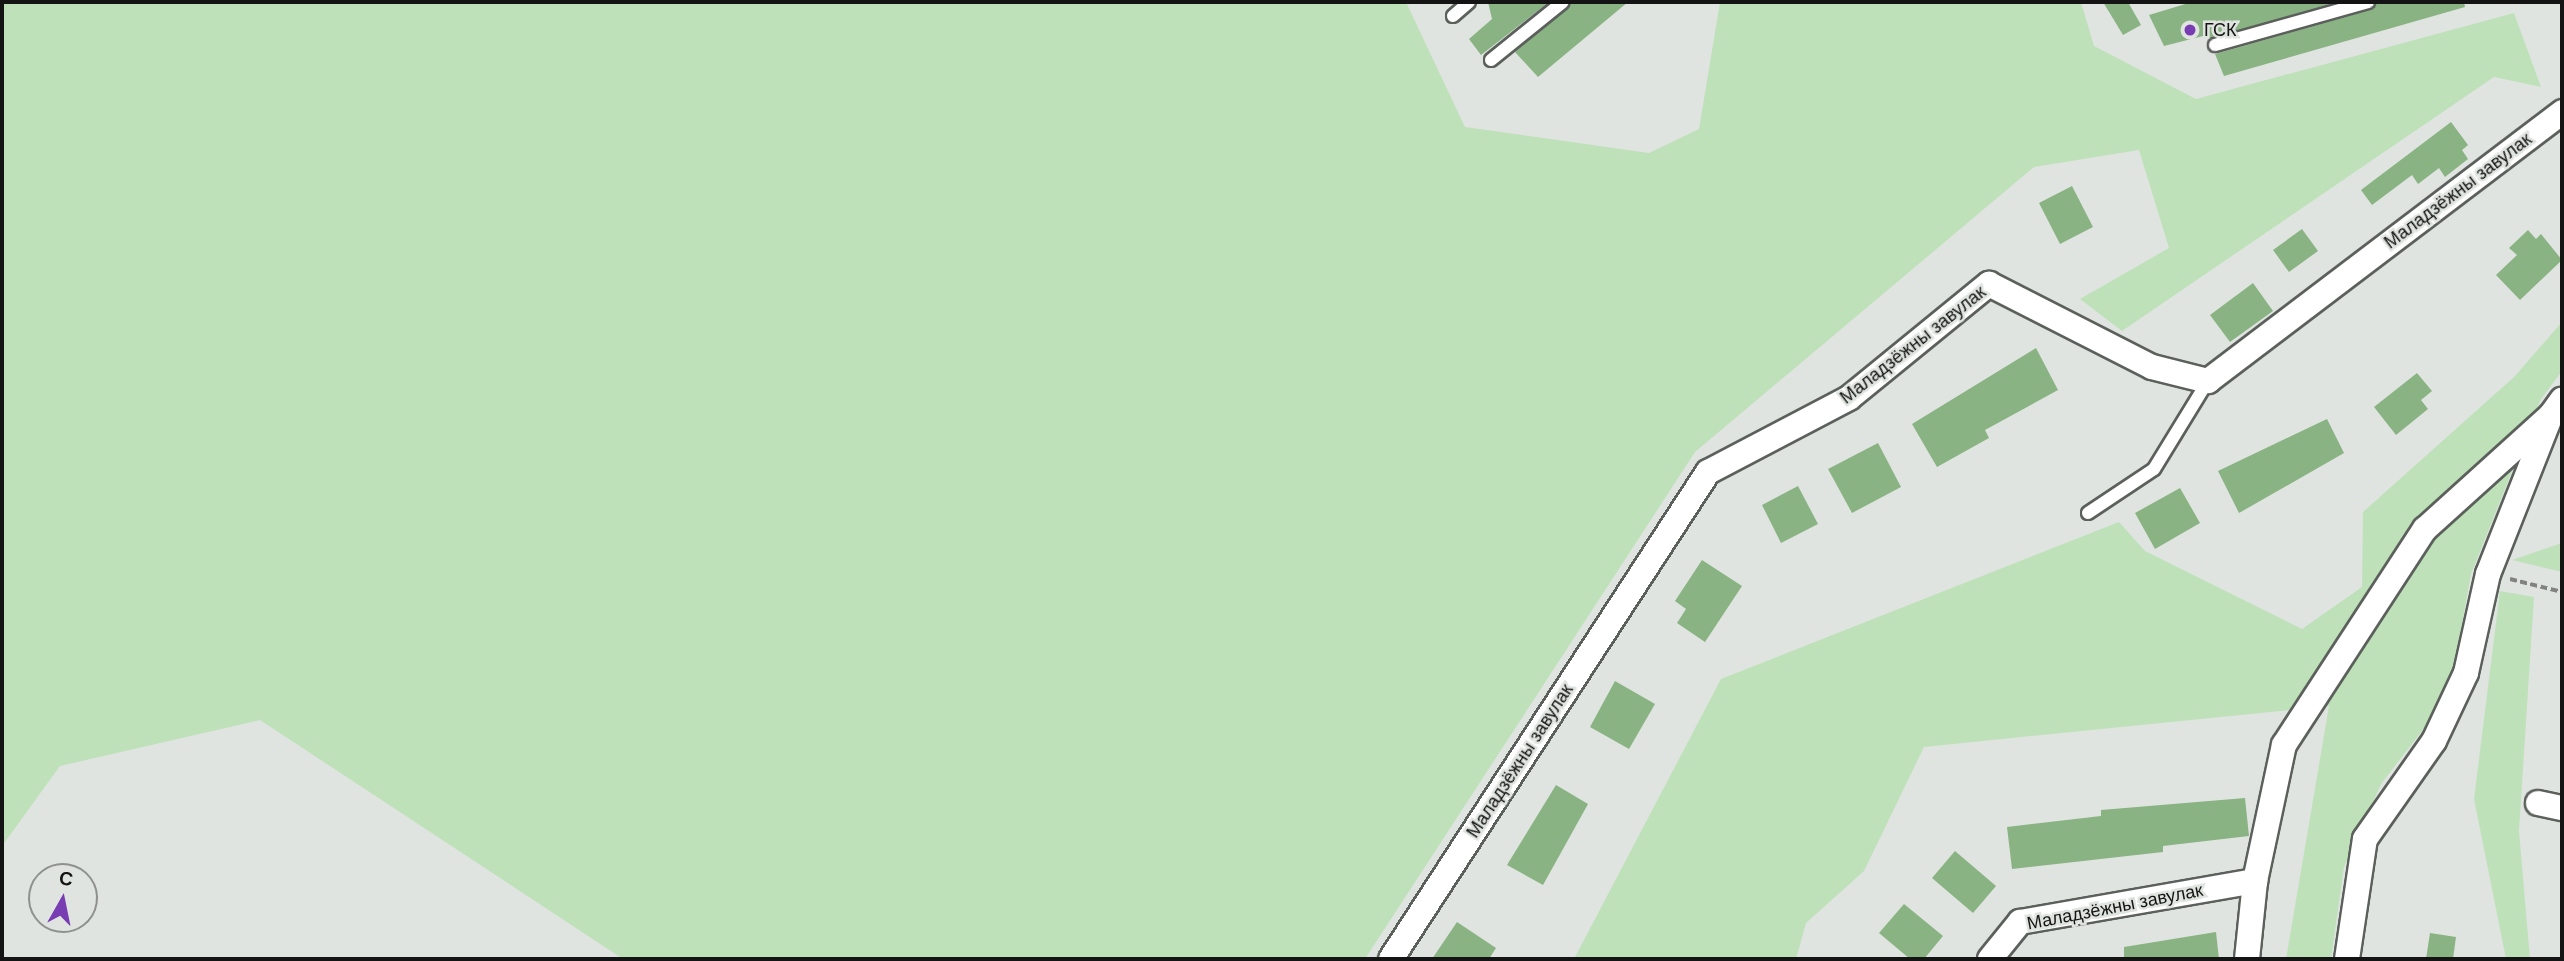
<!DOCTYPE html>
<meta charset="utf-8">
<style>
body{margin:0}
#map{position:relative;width:2564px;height:961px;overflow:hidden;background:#e0e4e0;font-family:Helvetica,sans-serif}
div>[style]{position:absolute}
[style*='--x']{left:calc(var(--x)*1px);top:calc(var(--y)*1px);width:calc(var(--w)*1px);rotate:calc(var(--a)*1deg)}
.green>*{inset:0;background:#bee1b9}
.building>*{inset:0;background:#89b382}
.path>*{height:3.5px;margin-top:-1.75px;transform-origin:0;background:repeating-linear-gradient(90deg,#818381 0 7px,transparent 0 10.5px)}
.roads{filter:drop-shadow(2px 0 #5c605c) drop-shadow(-2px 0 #5c605c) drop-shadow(0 2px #5c605c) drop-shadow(0 -2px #5c605c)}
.lane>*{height:12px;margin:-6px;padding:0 6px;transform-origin:6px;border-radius:6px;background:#fff}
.street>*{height:24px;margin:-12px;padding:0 12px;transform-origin:12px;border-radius:12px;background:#fff}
.dots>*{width:19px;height:19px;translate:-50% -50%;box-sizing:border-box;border:4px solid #e0e4e0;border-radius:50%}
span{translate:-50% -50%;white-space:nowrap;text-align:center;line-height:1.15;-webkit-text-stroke:5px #e0e4e0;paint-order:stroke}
.poi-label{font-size:18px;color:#131413}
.left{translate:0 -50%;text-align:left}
.street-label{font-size:18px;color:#131413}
.frame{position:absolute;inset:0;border:4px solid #131413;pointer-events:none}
.north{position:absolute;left:28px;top:863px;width:70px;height:70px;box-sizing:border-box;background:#e0e4e0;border:2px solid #8e918e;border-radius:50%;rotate:9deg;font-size:19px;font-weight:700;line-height:28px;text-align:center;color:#131413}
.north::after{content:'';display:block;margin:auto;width:24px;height:32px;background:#793db3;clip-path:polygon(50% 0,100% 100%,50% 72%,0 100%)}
</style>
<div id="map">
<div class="green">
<i style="clip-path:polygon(2px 2px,1406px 2px,1465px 127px,1649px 153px,1699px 129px,1720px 2px,2081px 2px,2094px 46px,2196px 99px,2514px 13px,2541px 87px,2494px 77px,2122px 331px,2080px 299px,2169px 248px,2139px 150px,2034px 167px,1695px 452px,1365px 959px,623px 959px,260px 720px,60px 766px,2px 846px)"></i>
<i style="clip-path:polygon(2562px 322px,2562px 371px,2541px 399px,2471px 574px,2449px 696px,2381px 784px,2344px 867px,2331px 959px,2286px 959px,2329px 706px,1924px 747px,1864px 871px,1806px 923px,1796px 959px,1574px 959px,1721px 679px,2119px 522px,2145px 551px,2302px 629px,2362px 587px,2363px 512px,2514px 377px)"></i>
<i style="clip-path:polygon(2562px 543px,2562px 572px,2512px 560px)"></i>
<i style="clip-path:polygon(2500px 591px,2534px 597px,2519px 831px,2530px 959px,2506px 959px,2474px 799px)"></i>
</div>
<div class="building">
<i style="clip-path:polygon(1488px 2px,1549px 2px,1481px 55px,1469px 39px,1492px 19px)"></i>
<i style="clip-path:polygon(1572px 2px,1628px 2px,1538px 77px,1515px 52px)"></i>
<i style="clip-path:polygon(2103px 2px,2128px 2px,2141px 25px,2123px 35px)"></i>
<i style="clip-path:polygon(2192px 2px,2337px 2px,2209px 39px,2207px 35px,2164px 46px,2149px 15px)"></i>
<i style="clip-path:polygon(2377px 2px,2464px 2px,2465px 7px,2224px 76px,2215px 54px,2370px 10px)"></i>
<i style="clip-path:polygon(2451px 122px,2468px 145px,2462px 150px,2468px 159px,2445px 177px,2439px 168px,2418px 184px,2412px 175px,2372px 205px,2361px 190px)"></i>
<i style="clip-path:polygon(2072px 186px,2093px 227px,2060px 244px,2039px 203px)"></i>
<i style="clip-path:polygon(2302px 229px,2318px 251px,2289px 272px,2273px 250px)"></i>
<i style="clip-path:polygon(2528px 230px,2536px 239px,2541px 234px,2562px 260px,2520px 300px,2496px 275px,2517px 255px,2509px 248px)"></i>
<i style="clip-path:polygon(2253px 283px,2273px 311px,2230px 342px,2210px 315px)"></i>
<i style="clip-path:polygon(2036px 348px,2058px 390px,1985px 430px,1989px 438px,1937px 467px,1912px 424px)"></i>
<i style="clip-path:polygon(2417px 373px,2432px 391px,2421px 400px,2428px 409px,2396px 435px,2374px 407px)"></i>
<i style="clip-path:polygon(2327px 419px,2344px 453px,2239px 513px,2218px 471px)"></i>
<i style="clip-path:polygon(1878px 443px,1901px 487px,1852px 513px,1828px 469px)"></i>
<i style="clip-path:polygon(1798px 486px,1818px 524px,1781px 543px,1762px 505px)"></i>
<i style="clip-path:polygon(2180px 488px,2200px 523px,2155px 549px,2135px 513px)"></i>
<i style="clip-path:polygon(1702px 560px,1742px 586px,1705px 642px,1677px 623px,1686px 609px,1675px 601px)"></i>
<i style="clip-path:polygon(1615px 681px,1655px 704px,1629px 749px,1590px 727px)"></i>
<i style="clip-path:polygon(1556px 785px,1588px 804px,1543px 885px,1507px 865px)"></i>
<i style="clip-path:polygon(2245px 798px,2249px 836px,2163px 846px,2163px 852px,2012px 869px,2007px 827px,2101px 816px,2101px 810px)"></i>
<i style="clip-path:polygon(1955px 851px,1996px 886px,1973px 913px,1932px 878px)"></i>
<i style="clip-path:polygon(1904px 904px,1943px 936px,1924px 959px,1910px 959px,1879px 933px)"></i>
<i style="clip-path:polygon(1457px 922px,1496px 948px,1489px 959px,1432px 959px)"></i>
<i style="clip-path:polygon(2216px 932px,2219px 959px,2124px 959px,2124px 947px)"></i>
<i style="clip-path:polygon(2430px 933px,2456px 937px,2453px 959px,2426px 959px)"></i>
</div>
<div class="path">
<i style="--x:2510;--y:579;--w:54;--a:14"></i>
</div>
<div class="roads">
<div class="lane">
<i style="--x:1453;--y:16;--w:21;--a:-41"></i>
<i style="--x:2215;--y:45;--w:159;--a:-15.7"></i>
<i style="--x:1491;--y:60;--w:92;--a:-38.9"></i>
<i style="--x:2088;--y:513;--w:79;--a:-33.7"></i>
<i style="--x:2154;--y:469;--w:103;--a:-58.5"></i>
</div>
<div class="street">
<i style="--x:2538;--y:803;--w:25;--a:12"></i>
<i style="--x:1391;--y:959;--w:581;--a:-56.94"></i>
<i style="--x:1708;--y:472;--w:159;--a:-27.7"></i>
<i style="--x:1849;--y:398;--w:181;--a:-39.2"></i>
<i style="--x:1989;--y:284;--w:183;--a:27"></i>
<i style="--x:2152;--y:367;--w:58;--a:14"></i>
<i style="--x:2208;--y:381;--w:445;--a:-37.2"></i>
<i style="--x:1990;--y:959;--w:48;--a:-51"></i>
<i style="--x:2020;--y:922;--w:239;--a:-9.9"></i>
<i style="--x:2247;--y:959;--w:78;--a:-84.1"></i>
<i style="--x:2255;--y:881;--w:139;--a:-78"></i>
<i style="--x:2284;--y:745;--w:258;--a:-56.9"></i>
<i style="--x:2425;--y:529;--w:170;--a:-42.1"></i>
<i style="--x:2347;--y:959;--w:121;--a:-81.5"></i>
<i style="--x:2365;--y:839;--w:120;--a:-54.9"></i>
<i style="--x:2434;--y:741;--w:75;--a:-64.8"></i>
<i style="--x:2466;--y:673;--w:101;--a:-77.5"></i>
<i style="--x:2488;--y:574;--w:171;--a:-68.4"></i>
<i style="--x:2551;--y:415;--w:19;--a:-54"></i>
</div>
</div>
<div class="dots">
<i style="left:2190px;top:30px;background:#793db3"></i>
</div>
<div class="poi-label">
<span class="left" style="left:2204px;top:30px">ГСК</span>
</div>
<div class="street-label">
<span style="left:2458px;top:191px;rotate:-37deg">Маладзёжны завулак</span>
<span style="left:1913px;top:345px;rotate:-38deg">Маладзёжны завулак</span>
<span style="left:1520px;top:761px;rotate:-57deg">Маладзёжны завулак</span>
<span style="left:2115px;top:907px;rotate:-11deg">Маладзёжны завулак</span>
</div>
<div class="frame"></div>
<div class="north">С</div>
</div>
